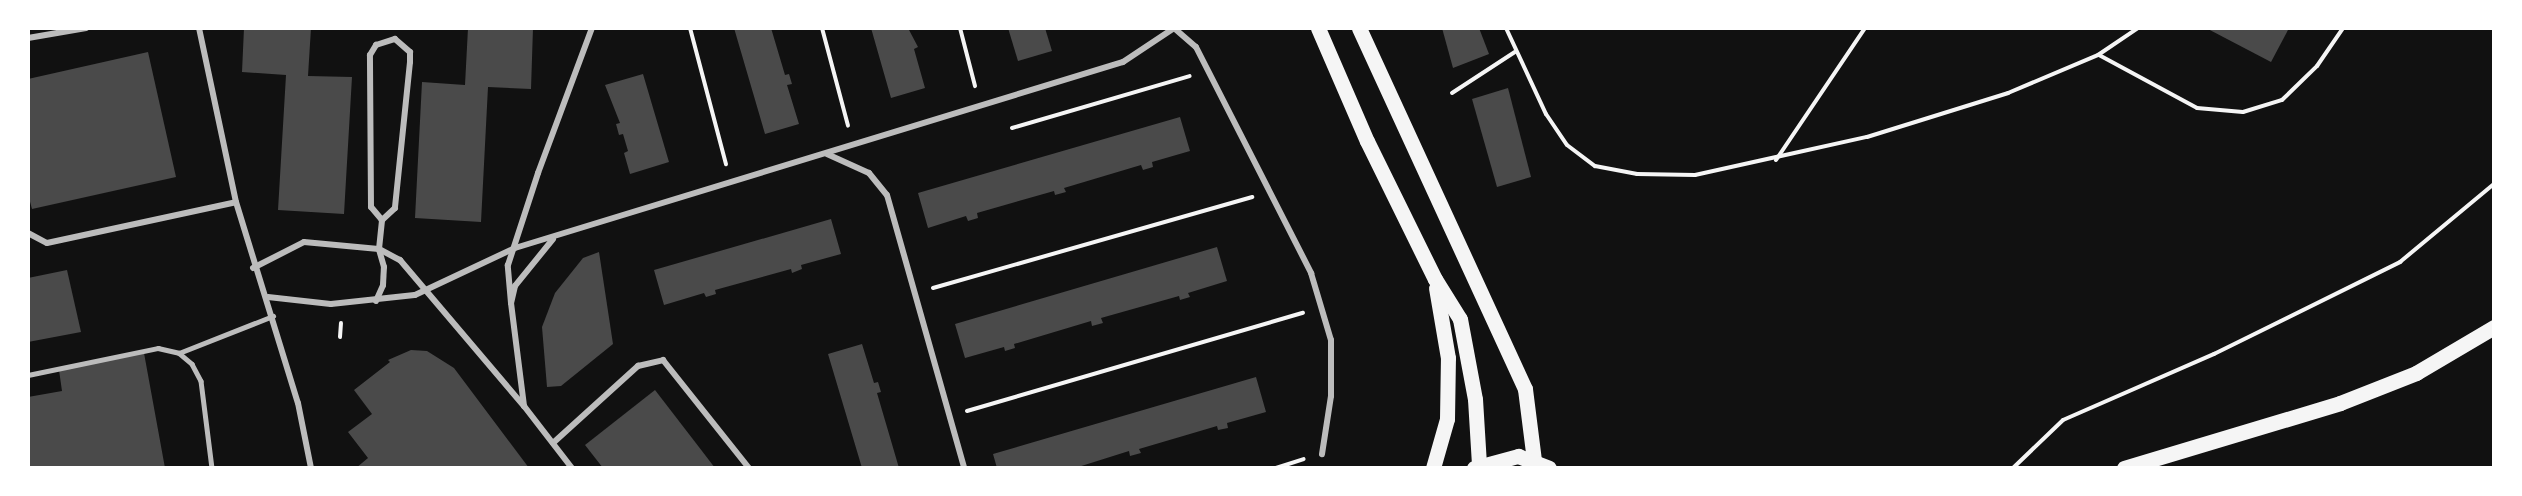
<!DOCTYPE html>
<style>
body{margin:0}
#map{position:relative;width:2522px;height:496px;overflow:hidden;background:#111;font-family:"Work Sans",sans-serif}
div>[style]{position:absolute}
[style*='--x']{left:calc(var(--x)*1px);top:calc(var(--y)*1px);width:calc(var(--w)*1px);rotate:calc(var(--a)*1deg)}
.building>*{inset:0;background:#4a4a4a}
.path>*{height:4px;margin:-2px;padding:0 2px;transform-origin:2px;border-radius:2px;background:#f5f5f5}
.service>*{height:4.5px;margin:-2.25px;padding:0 2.25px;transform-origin:2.25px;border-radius:2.25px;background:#bcbcbc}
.minor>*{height:6px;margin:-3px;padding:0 3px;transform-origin:3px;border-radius:3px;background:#bcbcbc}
.primary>*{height:15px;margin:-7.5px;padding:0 7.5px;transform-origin:7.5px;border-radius:7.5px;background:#f5f5f5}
span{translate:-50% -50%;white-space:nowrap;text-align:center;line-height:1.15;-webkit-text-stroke:6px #fff;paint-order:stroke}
.frame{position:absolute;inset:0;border:30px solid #fff;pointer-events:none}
</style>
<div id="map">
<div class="building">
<i style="clip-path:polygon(244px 28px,311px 28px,308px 76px,352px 77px,344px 214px,278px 210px,286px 75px,242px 72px)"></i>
<i style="clip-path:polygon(468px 28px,533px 28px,531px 89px,488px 87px,481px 222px,415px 218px,422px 82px,465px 85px)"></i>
<i style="clip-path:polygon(734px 28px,771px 28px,785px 75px,789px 74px,792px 84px,787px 85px,799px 124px,765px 134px)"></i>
<i style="clip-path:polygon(871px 28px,908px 28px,918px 47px,914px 49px,925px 88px,891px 98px)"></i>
<i style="clip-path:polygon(1008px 28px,1045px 28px,1052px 51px,1018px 61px)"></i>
<i style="clip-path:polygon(1442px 28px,1479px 28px,1489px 54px,1453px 68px)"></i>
<i style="clip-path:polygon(2206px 28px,2289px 28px,2271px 62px)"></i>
<i style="clip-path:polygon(148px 52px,176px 177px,32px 209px,28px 194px,28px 79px)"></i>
<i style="clip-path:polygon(643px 74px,669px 162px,630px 174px,624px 153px,628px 151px,623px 134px,619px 135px,616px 124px,620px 123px,605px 85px)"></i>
<i style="clip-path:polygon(1508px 88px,1531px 177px,1497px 187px,1472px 99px)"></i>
<i style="clip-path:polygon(1180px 117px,1190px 151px,1152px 162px,1153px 167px,1143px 170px,1141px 165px,1064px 188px,1066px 192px,1055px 195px,1054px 191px,977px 213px,978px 218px,968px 221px,966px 216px,928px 228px,918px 193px)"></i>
<i style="clip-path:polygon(831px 219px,841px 254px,801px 265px,802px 269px,792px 273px,791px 269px,715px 290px,716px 294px,706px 297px,704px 293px,664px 305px,654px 270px)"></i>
<i style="clip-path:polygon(1217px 247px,1227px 281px,1188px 293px,1190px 297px,1180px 300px,1179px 296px,1101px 318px,1103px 323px,1092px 326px,1091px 321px,1014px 344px,1015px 348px,1005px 351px,1004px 347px,965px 358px,955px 324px)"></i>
<i style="clip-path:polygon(599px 252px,613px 344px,561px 386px,547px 387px,542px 327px,555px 293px,583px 258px)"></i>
<i style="clip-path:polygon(67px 270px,81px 332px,28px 342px,28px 278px)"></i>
<i style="clip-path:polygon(862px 344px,874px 383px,878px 382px,881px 392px,877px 393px,899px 468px,862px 468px,828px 354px)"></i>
<i style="clip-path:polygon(411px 350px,427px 351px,454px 368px,529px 468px,356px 468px,368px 458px,348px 432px,372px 414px,354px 390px,390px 362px,388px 360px)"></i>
<i style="clip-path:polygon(144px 353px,165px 468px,28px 468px,28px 397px,62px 391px,59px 370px)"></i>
<i style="clip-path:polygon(1256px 377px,1266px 412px,1227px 423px,1228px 428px,1218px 430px,1217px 426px,1139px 449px,1141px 453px,1130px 456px,1129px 451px,1075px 468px,997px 468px,993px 454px)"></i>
<i style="clip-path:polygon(655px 390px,702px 451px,715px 468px,603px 468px,585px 445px)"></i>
</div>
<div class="path">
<i style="--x:690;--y:28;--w:141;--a:75.2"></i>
<i style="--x:822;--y:28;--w:101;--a:75.1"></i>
<i style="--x:960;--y:28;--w:60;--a:75.5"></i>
<i style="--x:1506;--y:28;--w:95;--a:65.1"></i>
<i style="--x:1546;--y:114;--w:37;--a:56"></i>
<i style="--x:1567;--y:145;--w:35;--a:37"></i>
<i style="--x:1595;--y:166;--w:43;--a:10.8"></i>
<i style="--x:1637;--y:174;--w:58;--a:1"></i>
<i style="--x:1695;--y:175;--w:176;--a:-12.5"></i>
<i style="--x:1867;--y:137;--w:148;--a:-17.3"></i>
<i style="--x:2008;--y:93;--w:98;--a:-22.9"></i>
<i style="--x:2098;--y:55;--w:48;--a:-34"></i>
<i style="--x:2099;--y:55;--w:111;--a:28.4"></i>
<i style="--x:2197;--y:108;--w:46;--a:5"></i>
<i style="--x:2243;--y:112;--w:41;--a:-17.1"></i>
<i style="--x:2282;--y:100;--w:49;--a:-44.2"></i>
<i style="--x:2317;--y:66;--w:46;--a:-55.6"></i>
<i style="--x:1452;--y:93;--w:75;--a:-33.1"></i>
<i style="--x:1012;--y:128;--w:185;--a:-16.3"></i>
<i style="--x:1776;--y:160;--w:159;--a:-56"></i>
<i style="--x:933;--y:288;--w:332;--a:-15.9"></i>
<i style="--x:340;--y:337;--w:14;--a:-86"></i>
<i style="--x:967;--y:411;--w:350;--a:-16.3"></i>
<i style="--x:1276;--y:468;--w:29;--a:-18"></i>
<i style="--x:2013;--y:468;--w:69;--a:-43.8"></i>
<i style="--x:2063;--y:420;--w:165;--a:-23.6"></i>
<i style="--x:2214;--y:354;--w:208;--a:-26.3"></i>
<i style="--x:2400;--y:262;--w:122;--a:-39.7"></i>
</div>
<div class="service">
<i style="--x:179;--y:353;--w:101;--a:-21.5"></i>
<i style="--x:28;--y:375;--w:133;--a:-11.7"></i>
<i style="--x:158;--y:348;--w:22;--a:13"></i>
<i style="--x:179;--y:353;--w:17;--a:40"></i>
<i style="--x:192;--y:364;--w:19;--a:62"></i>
<i style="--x:201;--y:381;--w:88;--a:82.8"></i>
</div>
<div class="minor">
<i style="--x:199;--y:28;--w:178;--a:78"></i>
<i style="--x:236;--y:202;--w:210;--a:72.9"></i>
<i style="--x:298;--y:403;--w:66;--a:78.7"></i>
<i style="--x:1174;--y:28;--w:29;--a:41"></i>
<i style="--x:1196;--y:47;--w:254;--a:63"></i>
<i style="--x:1311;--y:273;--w:70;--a:73.4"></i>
<i style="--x:1331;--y:340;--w:56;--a:90"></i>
<i style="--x:1331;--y:396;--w:59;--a:98.8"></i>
<i style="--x:28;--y:38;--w:59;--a:-9.8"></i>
<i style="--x:827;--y:154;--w:46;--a:24.3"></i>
<i style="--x:869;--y:173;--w:28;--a:51"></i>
<i style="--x:887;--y:195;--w:284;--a:74.2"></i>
<i style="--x:28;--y:233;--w:21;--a:28"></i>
<i style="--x:47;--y:243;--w:193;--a:-12.2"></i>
<i style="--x:553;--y:239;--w:60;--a:129"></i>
<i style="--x:515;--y:286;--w:17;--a:103"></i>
<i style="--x:511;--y:303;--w:104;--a:82.8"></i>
<i style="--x:524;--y:406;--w:78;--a:52.3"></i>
<i style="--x:253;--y:268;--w:57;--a:-27"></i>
<i style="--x:304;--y:242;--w:75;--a:5.3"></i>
<i style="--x:379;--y:249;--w:24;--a:28"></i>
<i style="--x:400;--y:260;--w:192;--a:49.7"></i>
<i style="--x:268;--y:297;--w:63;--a:6.3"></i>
<i style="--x:331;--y:304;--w:84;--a:-6.1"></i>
<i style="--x:415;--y:295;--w:110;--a:-25.2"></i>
<i style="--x:515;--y:248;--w:636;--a:-17.01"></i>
<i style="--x:1123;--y:62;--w:61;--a:-33.7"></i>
<i style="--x:376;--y:301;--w:17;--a:-66"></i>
<i style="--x:383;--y:285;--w:18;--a:-87"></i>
<i style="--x:384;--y:267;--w:19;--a:-106"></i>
<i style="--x:379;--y:249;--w:29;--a:-84"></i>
<i style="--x:382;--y:220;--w:17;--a:-130"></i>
<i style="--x:371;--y:207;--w:152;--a:-90.4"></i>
<i style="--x:370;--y:55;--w:12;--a:-59"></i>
<i style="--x:376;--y:45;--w:20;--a:-18"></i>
<i style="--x:395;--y:39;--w:20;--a:41"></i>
<i style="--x:410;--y:52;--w:10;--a:90"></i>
<i style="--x:410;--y:62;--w:147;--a:95.9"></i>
<i style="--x:395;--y:208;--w:18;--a:137"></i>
<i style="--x:511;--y:303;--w:38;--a:-95"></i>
<i style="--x:508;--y:265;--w:97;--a:-71.9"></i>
<i style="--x:538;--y:173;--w:155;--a:-69.6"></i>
<i style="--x:553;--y:443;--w:115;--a:-42.2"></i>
<i style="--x:638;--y:366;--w:26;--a:-13"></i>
<i style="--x:663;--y:360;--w:138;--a:51.5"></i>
</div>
<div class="primary">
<i style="--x:1318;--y:28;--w:123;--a:66.6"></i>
<i style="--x:1367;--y:141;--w:154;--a:63.8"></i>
<i style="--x:1435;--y:279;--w:47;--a:58"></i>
<i style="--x:1460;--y:319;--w:81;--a:79.4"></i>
<i style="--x:1475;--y:399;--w:65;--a:86.5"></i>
<i style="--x:1359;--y:28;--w:397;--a:65.3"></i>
<i style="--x:1525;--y:389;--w:72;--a:82.8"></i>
<i style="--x:1433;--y:468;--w:51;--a:-74.1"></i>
<i style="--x:1447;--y:419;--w:61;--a:-89.1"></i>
<i style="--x:1448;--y:358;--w:71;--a:-99.7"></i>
<i style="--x:1474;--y:468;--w:46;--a:-15.3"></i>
<i style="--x:1518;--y:456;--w:33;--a:21"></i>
<i style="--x:2124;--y:468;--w:226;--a:-16.7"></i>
<i style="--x:2340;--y:403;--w:82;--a:-21.5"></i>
<i style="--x:2416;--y:373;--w:91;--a:-30.5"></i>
</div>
<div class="frame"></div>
</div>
